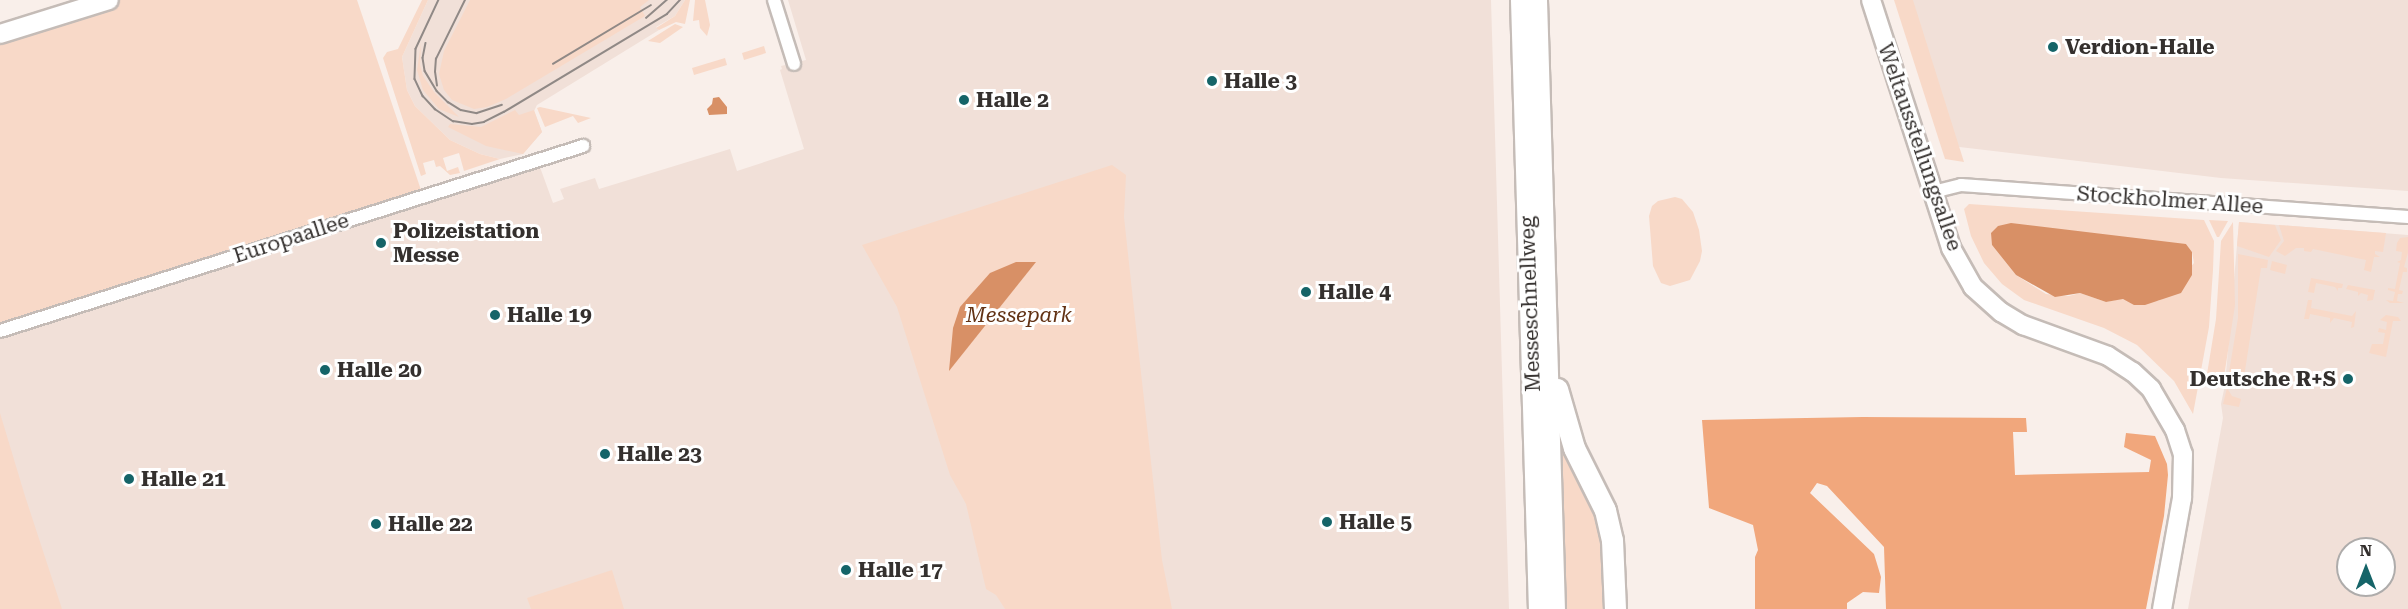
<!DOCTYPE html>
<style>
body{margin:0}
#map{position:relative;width:2408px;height:609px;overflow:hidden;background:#f9efea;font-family:"Roboto Serif",serif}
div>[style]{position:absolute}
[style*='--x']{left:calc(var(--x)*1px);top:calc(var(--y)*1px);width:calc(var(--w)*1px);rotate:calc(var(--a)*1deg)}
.built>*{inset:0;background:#f1e0d8}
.green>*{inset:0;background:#f8d9c8}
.forest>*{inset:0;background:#f1a77c}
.water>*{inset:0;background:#d89066}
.roads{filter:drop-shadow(2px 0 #c5bcb7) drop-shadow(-2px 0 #c5bcb7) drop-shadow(0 2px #c5bcb7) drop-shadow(0 -2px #c5bcb7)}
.minor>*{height:12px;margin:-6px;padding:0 6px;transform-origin:6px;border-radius:6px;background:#fff}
.secondary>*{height:18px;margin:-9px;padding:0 9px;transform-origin:9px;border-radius:9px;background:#fff}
.trunk>*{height:21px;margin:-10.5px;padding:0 10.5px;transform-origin:10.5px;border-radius:10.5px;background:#fff}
.tram>*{height:1.5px;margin:-0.75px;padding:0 0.75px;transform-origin:0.75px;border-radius:0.75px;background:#908986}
.dots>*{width:16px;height:16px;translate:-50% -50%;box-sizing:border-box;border:3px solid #fff;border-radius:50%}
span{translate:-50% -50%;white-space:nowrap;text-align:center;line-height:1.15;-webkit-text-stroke:6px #fff;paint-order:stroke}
.poi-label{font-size:21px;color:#34302e;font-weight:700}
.left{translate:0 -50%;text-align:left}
.right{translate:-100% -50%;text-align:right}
.street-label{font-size:21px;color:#34302e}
.park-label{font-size:21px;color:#623214;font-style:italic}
.north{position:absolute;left:2336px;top:537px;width:60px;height:60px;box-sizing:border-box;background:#fff;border:2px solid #aeacab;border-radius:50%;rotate:0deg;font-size:16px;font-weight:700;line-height:24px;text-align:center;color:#34302e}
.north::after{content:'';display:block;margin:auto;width:21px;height:27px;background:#156468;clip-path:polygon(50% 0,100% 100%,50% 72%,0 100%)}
</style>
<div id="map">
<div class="built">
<i style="clip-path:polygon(428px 0,685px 0,675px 16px,656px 27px,659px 30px,537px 105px,534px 111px,542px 132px,523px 154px,500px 159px,480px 154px,450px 140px,415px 106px,407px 90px,402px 57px)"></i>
<i style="clip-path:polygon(788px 0,1491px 0,1509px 609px,0 609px,0 331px,537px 159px,553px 203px,564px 199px,560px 189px,595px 178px,599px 189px,730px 149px,737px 171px,804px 149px,780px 70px,782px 69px,781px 66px,806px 60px)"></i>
<i style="clip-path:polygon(1904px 0,2408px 0,2408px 191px,2221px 178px,1951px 146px)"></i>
<i style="clip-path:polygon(evenodd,2239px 222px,2408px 235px,2408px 609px,2188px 609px,2223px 418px,2221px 404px,2225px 385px,2239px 222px,2348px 549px,2384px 549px,2384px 585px,2348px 585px,2348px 549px)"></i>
</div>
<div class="green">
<i style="clip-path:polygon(109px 0,357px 0,423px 196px,0 331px,0 34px)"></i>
<i style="clip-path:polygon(422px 0,428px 0,402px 57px,407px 90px,415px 106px,450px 140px,480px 154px,500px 159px,464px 171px,459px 153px,443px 158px,447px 171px,458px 167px,460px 173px,450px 175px,440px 166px,436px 167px,434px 160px,423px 163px,426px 174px,421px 176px,383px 58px,387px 52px,398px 49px)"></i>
<i style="clip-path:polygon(470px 0,649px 0,640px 7px,645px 16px,506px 99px,487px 107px,474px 109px,452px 100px,444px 90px,439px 74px,444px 51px)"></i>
<i style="clip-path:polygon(685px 0,690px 0,685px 24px,676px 22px,659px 30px,656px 28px,675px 16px)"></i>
<i style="clip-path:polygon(695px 0,705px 0,710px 25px,707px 36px,700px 28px,699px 20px,693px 21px)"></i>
<i style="clip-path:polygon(1894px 0,1913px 0,1964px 162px,1945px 159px)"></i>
<i style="clip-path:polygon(675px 24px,683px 27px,660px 43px,648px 41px)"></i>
<i style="clip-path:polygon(421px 43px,420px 65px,423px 76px,434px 92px,459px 117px,439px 109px,423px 90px,417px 70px)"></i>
<i style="clip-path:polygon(764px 46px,766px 53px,744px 60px,742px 53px)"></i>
<i style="clip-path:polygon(725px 58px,727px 65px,694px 75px,692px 68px)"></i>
<i style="clip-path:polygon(537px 108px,540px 107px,591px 118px,578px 123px,573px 116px,545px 127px)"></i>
<i style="clip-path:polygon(515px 110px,519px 115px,534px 110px,542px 132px,523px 154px,486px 146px,448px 127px,450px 124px,481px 127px)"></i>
<i style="clip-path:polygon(1112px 165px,1126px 175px,1124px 217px,1138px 346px,1162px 560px,1172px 609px,1005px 609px,996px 595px,986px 589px,966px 504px,950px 475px,897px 307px,862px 245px)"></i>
<i style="clip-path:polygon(1675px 197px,1682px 199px,1693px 212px,1699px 230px,1702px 251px,1700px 261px,1690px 280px,1670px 286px,1661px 283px,1653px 266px,1649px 216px,1652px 206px,1658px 201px)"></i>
<i style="clip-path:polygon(evenodd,1969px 204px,2204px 220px,2214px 241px,2213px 270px,2209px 327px,2193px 414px,2174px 381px,2137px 345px,2104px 328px,2024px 300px,2002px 284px,1984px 263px,1971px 236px,1964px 209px,1969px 204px,2186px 244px,2192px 252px,2194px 263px,2162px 299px,2158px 301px,2120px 299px,2106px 302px,2080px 293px,2069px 296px,2046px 294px,2016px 275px,1992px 245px,2186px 244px)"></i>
<i style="clip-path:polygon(2209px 220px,2228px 221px,2219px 237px,2217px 237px)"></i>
<i style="clip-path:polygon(2233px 222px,2235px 305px,2224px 377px,2207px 374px,2216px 319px,2221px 241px)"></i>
<i style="clip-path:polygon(2239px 222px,2275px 225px,2281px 240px,2269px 257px,2237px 246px)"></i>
<i style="clip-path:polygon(2279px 225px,2386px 233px,2383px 252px,2375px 251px,2375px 254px,2380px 257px,2374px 257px,2371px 272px,2364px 270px,2366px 260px,2313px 249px,2311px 252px,2304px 251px,2304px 248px,2296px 248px,2285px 256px,2276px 251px,2284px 241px)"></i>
<i style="clip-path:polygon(2408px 237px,2408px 253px,2404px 267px,2407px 268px,2407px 272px,2403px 272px,2399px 290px,2403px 291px,2402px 294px,2398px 294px,2397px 301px,2404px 303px,2390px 303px,2386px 300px,2393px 301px,2395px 292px,2388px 290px,2388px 288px,2395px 289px,2400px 263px,2397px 262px,2401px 260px,2402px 252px,2396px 251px,2397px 243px,2400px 238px)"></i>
<i style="clip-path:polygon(2238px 254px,2268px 260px,2267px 268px,2261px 268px,2244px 377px,2238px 381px,2228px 378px,2238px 318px)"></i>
<i style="clip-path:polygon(2272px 261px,2287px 265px,2285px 274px,2270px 270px)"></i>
<i style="clip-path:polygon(2311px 278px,2343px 284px,2342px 288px,2338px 288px,2338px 291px,2335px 287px,2316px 283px,2314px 293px,2308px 292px)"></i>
<i style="clip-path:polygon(2348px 285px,2375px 290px,2373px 300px,2367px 301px,2368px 295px,2361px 293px,2358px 296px,2358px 292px,2346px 289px)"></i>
<i style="clip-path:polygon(2308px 300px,2312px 300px,2311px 308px,2352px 316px,2356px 311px,2354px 327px,2351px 328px,2352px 322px,2334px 318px,2330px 323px,2330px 318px,2310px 314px,2309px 319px,2304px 319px)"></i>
<i style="clip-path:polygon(2386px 315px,2398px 317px,2401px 321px,2393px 321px,2386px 357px,2369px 353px,2372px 344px,2383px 344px,2385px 333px,2378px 332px,2379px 328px,2386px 330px,2387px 322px,2380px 320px)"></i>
<i style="clip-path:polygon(2227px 388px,2232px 396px,2241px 399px,2239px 407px,2223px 404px)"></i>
<i style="clip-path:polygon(0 413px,25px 496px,62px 609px,0 609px)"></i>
<i style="clip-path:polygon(1561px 430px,1599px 508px,1612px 609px,1566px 609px)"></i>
<i style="clip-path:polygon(612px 570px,624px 609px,531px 609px,527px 598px)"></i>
</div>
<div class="forest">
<i style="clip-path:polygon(1863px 417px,2026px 418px,2027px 432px,2013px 432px,2015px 475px,2149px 472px,2151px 460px,2124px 447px,2126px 433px,2155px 436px,2167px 464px,2168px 475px,2164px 516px,2146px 609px,1886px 609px,1884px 547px,1827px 486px,1817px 483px,1810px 493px,1874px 554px,1881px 577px,1879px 593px,1863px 592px,1847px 603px,1847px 609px,1755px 609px,1755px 557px,1758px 550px,1753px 525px,1709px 508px,1702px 420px)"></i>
</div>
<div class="water">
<i style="clip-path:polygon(719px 97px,727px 107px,727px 114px,709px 115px,707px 109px,712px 104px,713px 98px)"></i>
<i style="clip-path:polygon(2011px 223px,2186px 244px,2192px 252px,2192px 275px,2181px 293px,2145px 305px,2134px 305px,2123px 299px,2106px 302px,2080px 293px,2055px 297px,2016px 275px,1992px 245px,1991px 233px,1998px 226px)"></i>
<i style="clip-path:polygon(1016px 262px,1036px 262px,949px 371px,953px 328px,960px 307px,990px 273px)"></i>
</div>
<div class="roads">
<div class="minor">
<i style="--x:774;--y:0;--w:67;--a:72.6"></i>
<i style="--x:1933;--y:192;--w:29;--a:-14"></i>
<i style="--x:1961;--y:185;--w:448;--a:4.1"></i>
<i style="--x:0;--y:331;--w:612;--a:-17.61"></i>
</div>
<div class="secondary">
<i style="--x:1871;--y:0;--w:261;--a:72.1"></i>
<i style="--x:1951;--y:248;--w:45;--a:60.6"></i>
<i style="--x:1973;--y:287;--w:38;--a:42"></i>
<i style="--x:2001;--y:312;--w:26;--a:31"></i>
<i style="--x:2023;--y:325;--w:90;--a:20"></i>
<i style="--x:2108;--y:356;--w:30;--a:33"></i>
<i style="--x:2133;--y:372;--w:25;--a:43"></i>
<i style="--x:2151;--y:389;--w:48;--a:59.7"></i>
<i style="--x:2175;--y:430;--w:25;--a:72"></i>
<i style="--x:2183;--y:454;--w:44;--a:91.3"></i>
<i style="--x:2182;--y:498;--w:113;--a:100.2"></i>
<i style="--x:0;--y:34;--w:114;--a:-17.3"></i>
</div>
<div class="trunk">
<i style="--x:1521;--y:0;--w:609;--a:88.31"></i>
<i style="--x:1536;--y:0;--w:609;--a:88.31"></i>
<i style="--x:1557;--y:389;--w:61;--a:73.9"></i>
<i style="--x:1574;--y:448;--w:69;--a:63.4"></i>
<i style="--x:1605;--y:510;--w:31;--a:77"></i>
<i style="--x:1612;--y:540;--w:69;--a:87.5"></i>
</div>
</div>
<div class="tram">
<i style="--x:439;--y:0;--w:54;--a:115.1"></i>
<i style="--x:416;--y:49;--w:30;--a:92"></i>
<i style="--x:415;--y:79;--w:19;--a:65"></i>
<i style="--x:423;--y:96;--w:18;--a:47"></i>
<i style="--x:435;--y:109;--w:22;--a:34"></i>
<i style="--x:453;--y:121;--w:19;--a:9"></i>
<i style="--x:472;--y:124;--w:12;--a:-9"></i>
<i style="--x:484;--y:122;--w:22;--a:-27"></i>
<i style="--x:504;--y:112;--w:190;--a:-31"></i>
<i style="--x:667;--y:14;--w:19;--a:-47"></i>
<i style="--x:646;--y:18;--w:28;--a:-41"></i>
<i style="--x:426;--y:43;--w:15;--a:101"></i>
<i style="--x:423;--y:58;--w:13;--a:81"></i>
<i style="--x:425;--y:71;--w:23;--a:59"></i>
<i style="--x:437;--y:91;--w:16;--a:45"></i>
<i style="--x:448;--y:102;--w:15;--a:32"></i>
<i style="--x:461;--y:110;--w:16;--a:11"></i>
<i style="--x:477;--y:113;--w:26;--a:-18"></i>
<i style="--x:553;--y:64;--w:114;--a:-31"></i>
<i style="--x:437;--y:86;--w:14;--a:-98"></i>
<i style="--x:435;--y:72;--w:13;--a:-86"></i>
<i style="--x:436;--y:59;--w:66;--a:-63.8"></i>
</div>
<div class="dots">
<i style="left:2053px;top:47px;background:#156468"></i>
<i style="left:1212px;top:81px;background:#156468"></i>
<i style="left:964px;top:100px;background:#156468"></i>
<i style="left:381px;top:243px;background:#156468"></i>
<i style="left:1306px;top:292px;background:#156468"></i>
<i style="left:495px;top:315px;background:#156468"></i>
<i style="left:325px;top:370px;background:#156468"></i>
<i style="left:2348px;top:379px;background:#156468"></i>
<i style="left:605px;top:454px;background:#156468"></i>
<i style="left:129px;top:479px;background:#156468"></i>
<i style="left:1327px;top:522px;background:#156468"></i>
<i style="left:376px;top:524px;background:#156468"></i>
<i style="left:846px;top:570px;background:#156468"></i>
</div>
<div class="poi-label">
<span class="left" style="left:2065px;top:47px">Verdion-Halle</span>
<span class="left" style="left:1224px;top:81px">Halle 3</span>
<span class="left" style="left:976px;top:100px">Halle 2</span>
<span class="left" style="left:393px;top:243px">Polizeistation<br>Messe</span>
<span class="left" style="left:1318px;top:292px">Halle 4</span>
<span class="left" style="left:507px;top:315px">Halle 19</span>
<span class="left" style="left:337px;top:370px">Halle 20</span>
<span class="right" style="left:2336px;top:379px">Deutsche R+S</span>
<span class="left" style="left:617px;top:454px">Halle 23</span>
<span class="left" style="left:141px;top:479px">Halle 21</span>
<span class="left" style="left:1339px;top:522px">Halle 5</span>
<span class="left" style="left:388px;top:524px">Halle 22</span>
<span class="left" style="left:858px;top:570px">Halle 17</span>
</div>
<div class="street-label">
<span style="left:1920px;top:147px;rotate:71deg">Weltausstellungsallee</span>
<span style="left:2170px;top:200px;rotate:4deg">Stockholmer Allee</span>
<span style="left:291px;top:238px;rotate:-18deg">Europaallee</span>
<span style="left:1530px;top:304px;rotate:-92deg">Messeschnellweg</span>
</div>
<div class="park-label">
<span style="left:1019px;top:315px">Messepark</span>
</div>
<div class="north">N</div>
</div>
